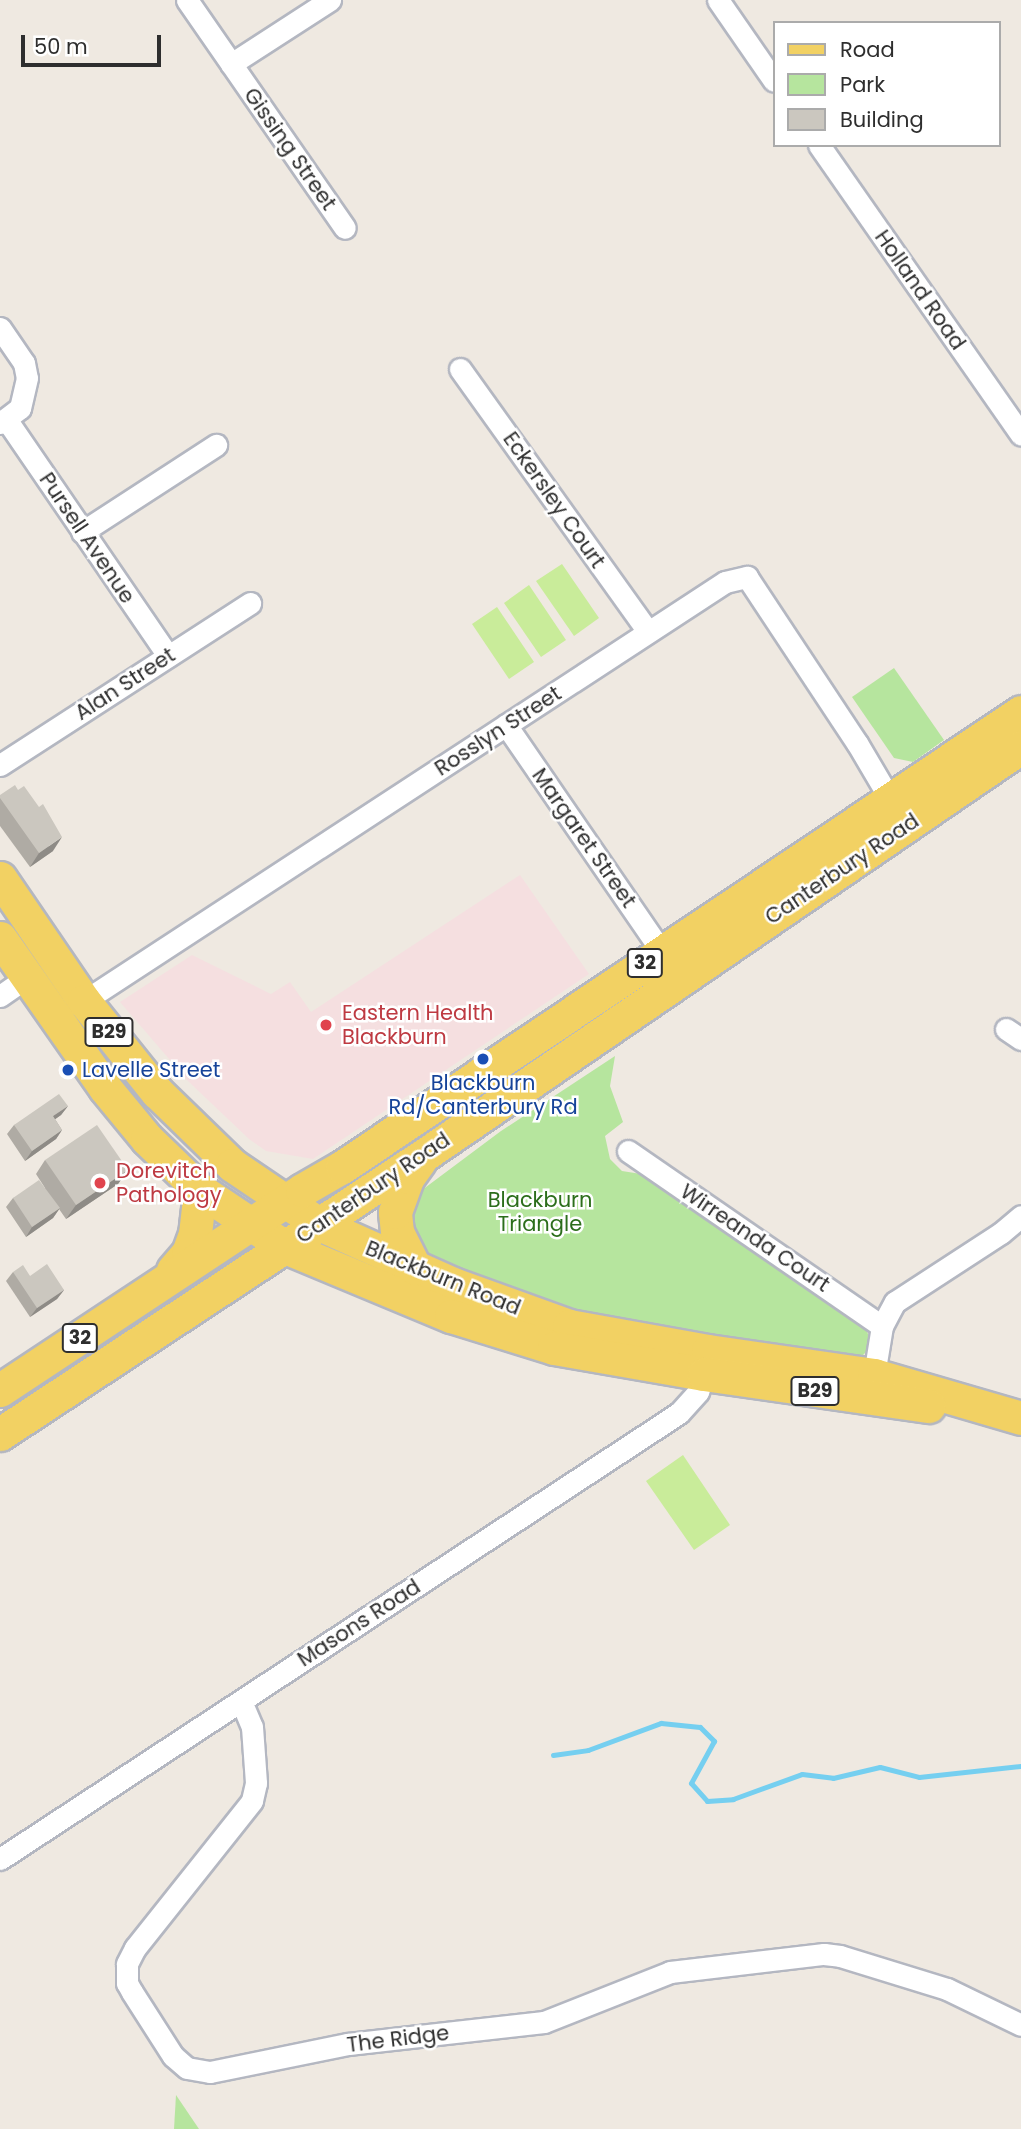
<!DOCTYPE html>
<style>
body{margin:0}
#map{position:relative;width:1021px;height:2129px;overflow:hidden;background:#efe9e1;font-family:Poppins,sans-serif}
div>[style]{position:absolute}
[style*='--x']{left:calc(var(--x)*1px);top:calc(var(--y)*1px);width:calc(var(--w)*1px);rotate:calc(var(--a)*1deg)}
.medical>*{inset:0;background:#f5dfe0}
.green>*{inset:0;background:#b6e59e}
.pitch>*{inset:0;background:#c9ec9a}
.stream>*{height:5px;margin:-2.5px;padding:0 2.5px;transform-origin:2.5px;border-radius:2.5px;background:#75cff0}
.roads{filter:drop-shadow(2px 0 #b4b7c1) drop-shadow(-2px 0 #b4b7c1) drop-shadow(0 2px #b4b7c1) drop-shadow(0 -2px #b4b7c1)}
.street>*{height:21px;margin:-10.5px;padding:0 10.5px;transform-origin:10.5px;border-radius:10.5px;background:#fff}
.primary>*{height:33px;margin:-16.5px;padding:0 16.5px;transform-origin:16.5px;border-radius:16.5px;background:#f2d163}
.wall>*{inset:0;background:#afaba4}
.shaded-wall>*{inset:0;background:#8e8b86}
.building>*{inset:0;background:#cbc7bf}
.dots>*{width:19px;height:19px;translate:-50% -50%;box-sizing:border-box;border:4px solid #fff;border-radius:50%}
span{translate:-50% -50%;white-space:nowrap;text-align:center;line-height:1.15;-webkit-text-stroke:5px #fff;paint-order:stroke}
.shield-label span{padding:2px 5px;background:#fff;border:2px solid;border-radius:5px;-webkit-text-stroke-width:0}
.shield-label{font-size:19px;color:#2e2e2e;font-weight:700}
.street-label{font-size:21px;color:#2e2e2e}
.health-label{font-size:21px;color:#be3a42}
.left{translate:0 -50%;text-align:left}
.transit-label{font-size:21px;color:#164399}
.park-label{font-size:21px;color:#2c6e1b}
.legend{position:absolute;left:773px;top:21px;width:228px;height:126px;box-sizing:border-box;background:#fff;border:2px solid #ababab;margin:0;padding:9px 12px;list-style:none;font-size:21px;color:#2e2e2e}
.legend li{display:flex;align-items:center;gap:14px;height:35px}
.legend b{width:35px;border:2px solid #ababab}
.scale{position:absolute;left:21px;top:35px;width:140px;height:32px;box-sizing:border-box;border:4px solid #2e2e2e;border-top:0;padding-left:9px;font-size:21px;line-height:24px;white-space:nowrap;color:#2e2e2e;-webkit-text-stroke:5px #fff;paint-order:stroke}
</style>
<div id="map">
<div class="medical">
<i style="clip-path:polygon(520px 875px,589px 974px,313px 1159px,266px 1151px,249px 1139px,188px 1081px,120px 1002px,192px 955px,271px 994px,290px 982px,311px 1012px)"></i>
</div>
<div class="green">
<i style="clip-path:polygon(894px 668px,944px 740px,913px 762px,894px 758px,852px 697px)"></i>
<i style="clip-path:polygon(615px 1056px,610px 1086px,623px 1122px,605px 1136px,610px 1159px,622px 1171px,641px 1174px,790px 1275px,864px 1321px,870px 1341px,868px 1350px,859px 1359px,624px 1326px,430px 1264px,404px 1223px,422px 1190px,501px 1131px)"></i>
<i style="clip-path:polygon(176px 2095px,199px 2129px,174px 2129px)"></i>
</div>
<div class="pitch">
<i style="clip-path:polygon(562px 564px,599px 618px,574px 636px,536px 581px)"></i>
<i style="clip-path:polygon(529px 585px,566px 640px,541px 657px,504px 603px)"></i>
<i style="clip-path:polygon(497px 607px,534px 662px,509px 679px,472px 624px)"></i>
<i style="clip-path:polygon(683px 1455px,730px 1525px,694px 1550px,646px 1481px)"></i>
</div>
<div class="stream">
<i style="--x:553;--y:1755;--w:35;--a:-8"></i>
<i style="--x:588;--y:1750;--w:78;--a:-20.3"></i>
<i style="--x:661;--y:1723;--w:39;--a:6"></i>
<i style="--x:700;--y:1727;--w:20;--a:45"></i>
<i style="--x:714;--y:1741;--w:48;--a:118.7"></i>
<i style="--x:691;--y:1783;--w:24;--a:48"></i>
<i style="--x:707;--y:1801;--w:26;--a:-4"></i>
<i style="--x:733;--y:1799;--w:73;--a:-19.9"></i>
<i style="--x:802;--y:1774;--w:31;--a:7"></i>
<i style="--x:833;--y:1778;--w:48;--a:-13.2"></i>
<i style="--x:880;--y:1767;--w:40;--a:14.4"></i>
<i style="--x:919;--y:1777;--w:103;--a:-6.2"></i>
</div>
<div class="roads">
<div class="street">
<i style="--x:187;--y:0;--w:277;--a:55.3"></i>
<i style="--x:718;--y:0;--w:98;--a:55.3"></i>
<i style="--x:231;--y:64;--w:118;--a:-32.9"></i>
<i style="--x:819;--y:145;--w:353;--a:55.1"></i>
<i style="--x:0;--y:328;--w:42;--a:55.6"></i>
<i style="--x:24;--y:363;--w:15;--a:79"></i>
<i style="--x:27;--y:378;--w:31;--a:103"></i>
<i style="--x:20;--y:408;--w:25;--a:143"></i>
<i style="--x:460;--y:369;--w:323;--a:54.4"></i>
<i style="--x:6;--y:419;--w:287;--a:55.6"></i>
<i style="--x:82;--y:532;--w:160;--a:-33"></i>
<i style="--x:506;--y:725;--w:275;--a:55.5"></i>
<i style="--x:0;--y:765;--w:298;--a:-32.9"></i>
<i style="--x:0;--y:996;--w:33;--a:-35"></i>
<i style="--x:84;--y:1001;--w:766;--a:-33.17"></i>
<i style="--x:725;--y:582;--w:23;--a:-13"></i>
<i style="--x:747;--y:577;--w:199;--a:56.5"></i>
<i style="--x:857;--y:743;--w:65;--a:59.5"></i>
<i style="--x:890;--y:799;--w:10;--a:29"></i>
<i style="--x:1006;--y:1029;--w:18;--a:34"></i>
<i style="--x:628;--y:1151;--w:308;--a:34.6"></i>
<i style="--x:874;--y:1375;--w:50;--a:-80.7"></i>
<i style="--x:882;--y:1326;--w:27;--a:-62"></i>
<i style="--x:895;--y:1302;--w:126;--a:-33.1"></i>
<i style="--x:1001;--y:1233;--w:26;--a:-40"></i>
<i style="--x:241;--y:1701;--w:28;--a:67"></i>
<i style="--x:252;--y:1727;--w:56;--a:85.9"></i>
<i style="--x:256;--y:1783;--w:18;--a:103"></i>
<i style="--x:252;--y:1801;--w:188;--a:128.5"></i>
<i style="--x:135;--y:1948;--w:18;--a:117"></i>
<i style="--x:127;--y:1964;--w:19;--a:90"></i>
<i style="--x:127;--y:1983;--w:10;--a:61"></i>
<i style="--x:132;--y:1992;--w:76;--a:57.4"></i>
<i style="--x:173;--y:2056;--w:18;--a:41"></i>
<i style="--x:187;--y:2068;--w:23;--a:10"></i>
<i style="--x:210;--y:2072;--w:141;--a:-11.5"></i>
<i style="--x:348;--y:2044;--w:197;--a:-6.4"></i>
<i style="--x:544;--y:2022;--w:136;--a:-21.6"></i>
<i style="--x:670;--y:1972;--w:155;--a:-6.7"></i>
<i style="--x:824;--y:1954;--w:16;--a:7"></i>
<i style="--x:840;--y:1956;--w:112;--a:17.1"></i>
<i style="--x:947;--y:1989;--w:82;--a:25.9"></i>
<i style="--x:0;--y:1859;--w:812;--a:-33.3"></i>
<i style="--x:679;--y:1413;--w:28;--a:-48"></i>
<i style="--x:698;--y:1392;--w:19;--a:-72"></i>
</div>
<div class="primary">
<i style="--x:0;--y:878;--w:149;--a:55.7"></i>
<i style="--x:84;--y:1001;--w:117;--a:51.3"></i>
<i style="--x:157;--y:1092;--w:105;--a:44.2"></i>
<i style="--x:232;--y:1165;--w:105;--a:34.1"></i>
<i style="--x:319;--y:1224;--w:147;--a:24.1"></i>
<i style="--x:453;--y:1284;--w:123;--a:19.9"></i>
<i style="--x:569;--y:1326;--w:141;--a:10.2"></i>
<i style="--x:708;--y:1351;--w:168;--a:8.2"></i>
<i style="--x:874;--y:1375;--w:153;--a:16.3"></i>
<i style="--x:0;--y:938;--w:183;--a:55"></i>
<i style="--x:105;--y:1088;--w:66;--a:50.5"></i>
<i style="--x:147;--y:1139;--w:74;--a:43.9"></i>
<i style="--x:200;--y:1190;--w:102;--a:33.8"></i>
<i style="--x:285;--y:1247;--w:180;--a:22.6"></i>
<i style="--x:451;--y:1316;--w:108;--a:17.3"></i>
<i style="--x:554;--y:1348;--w:152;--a:9.8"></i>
<i style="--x:704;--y:1374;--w:227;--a:8.1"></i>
<i style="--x:415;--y:1268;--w:40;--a:-116.6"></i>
<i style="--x:397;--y:1232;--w:20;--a:-96"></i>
<i style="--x:395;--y:1212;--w:37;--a:-70"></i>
<i style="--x:408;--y:1177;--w:19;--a:-54"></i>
<i style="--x:173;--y:1270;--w:23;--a:-49"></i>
<i style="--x:188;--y:1253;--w:20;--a:-70"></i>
<i style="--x:195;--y:1234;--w:44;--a:-83.5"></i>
<i style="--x:0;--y:1390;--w:362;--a:-33.5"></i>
<i style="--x:302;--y:1190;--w:46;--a:-29.9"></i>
<i style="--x:342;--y:1167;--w:817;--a:-33.83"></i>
<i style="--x:0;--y:1434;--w:508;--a:-33.35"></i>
<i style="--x:424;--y:1155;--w:723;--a:-34.35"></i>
</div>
</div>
<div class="wall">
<i style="clip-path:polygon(0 795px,53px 851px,30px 867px,0 826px)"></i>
<i style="clip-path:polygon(68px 1106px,61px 1115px,55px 1119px,62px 1130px,56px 1139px,25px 1161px,7px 1134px,14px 1125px)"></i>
<i style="clip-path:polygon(45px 1160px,128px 1170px,118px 1184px,66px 1219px,59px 1209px,53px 1218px,26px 1237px,6px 1207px,13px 1198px,45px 1188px,36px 1174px)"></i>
<i style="clip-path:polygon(13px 1272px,30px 1276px,64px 1290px,57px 1299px,30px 1317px,6px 1281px)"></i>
</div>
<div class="shaded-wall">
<i style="clip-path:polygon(62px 837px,53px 851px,30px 867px,39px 853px)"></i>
<i style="clip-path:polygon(68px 1106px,61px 1115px,47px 1125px,53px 1116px)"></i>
<i style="clip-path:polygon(62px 1130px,56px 1139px,25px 1161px,32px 1151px)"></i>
<i style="clip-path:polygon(128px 1170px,118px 1184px,66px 1219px,76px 1205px)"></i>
<i style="clip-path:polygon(60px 1208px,53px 1218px,26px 1237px,32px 1227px)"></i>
<i style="clip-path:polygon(64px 1290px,57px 1299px,30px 1317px,37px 1308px)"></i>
</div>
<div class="building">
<i style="clip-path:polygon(15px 785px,18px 790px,24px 786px,39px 807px,43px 804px,62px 837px,39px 853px,0 798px,0 795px)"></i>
<i style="clip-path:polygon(59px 1094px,68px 1106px,53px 1116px,62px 1130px,32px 1151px,14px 1125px)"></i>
<i style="clip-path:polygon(97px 1125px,128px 1170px,76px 1205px,45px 1160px)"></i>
<i style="clip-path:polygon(39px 1180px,60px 1208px,32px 1227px,13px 1198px)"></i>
<i style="clip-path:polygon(47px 1264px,64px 1290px,37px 1308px,13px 1272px,23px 1265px,30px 1276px)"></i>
</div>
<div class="dots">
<i style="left:326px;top:1025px;background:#e0444e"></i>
<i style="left:483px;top:1059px;background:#1a4fb4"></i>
<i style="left:68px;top:1070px;background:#1a4fb4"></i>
<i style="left:100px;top:1183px;background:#e0444e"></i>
</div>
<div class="shield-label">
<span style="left:645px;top:963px">32</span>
<span style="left:109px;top:1032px">B29</span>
<span style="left:80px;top:1338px">32</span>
<span style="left:815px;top:1391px">B29</span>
</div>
<div class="street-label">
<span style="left:290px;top:149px;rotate:55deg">Gissing Street</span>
<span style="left:920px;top:290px;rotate:55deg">Holland Road</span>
<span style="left:554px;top:500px;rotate:55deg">Eckersley Court</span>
<span style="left:87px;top:538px;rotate:56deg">Pursell Avenue</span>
<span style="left:125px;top:684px;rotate:-33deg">Alan Street</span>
<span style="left:498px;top:731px;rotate:-33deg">Rosslyn Street</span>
<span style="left:584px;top:838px;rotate:55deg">Margaret Street</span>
<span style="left:842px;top:869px;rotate:-34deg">Canterbury Road</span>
<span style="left:373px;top:1188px;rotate:-34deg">Canterbury Road</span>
<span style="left:755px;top:1238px;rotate:34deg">Wirreanda Court</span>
<span style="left:443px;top:1278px;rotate:22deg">Blackburn Road</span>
<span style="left:359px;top:1623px;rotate:-33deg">Masons Road</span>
<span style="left:398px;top:2039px;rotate:-7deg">The Ridge</span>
</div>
<div class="health-label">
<span class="left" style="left:342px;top:1025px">Eastern Health<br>Blackburn</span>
<span class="left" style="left:116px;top:1183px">Dorevitch<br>Pathology</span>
</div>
<div class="transit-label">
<span class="left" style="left:82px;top:1070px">Lavelle Street</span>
<span style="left:483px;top:1095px">Blackburn<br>Rd/Canterbury Rd</span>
</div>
<div class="park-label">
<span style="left:540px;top:1212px">Blackburn<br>Triangle</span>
</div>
<ul class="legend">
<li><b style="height:9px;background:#f2d163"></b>Road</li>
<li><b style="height:19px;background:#b6e59e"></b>Park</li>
<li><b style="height:19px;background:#cbc7bf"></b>Building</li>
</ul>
<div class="scale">50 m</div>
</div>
